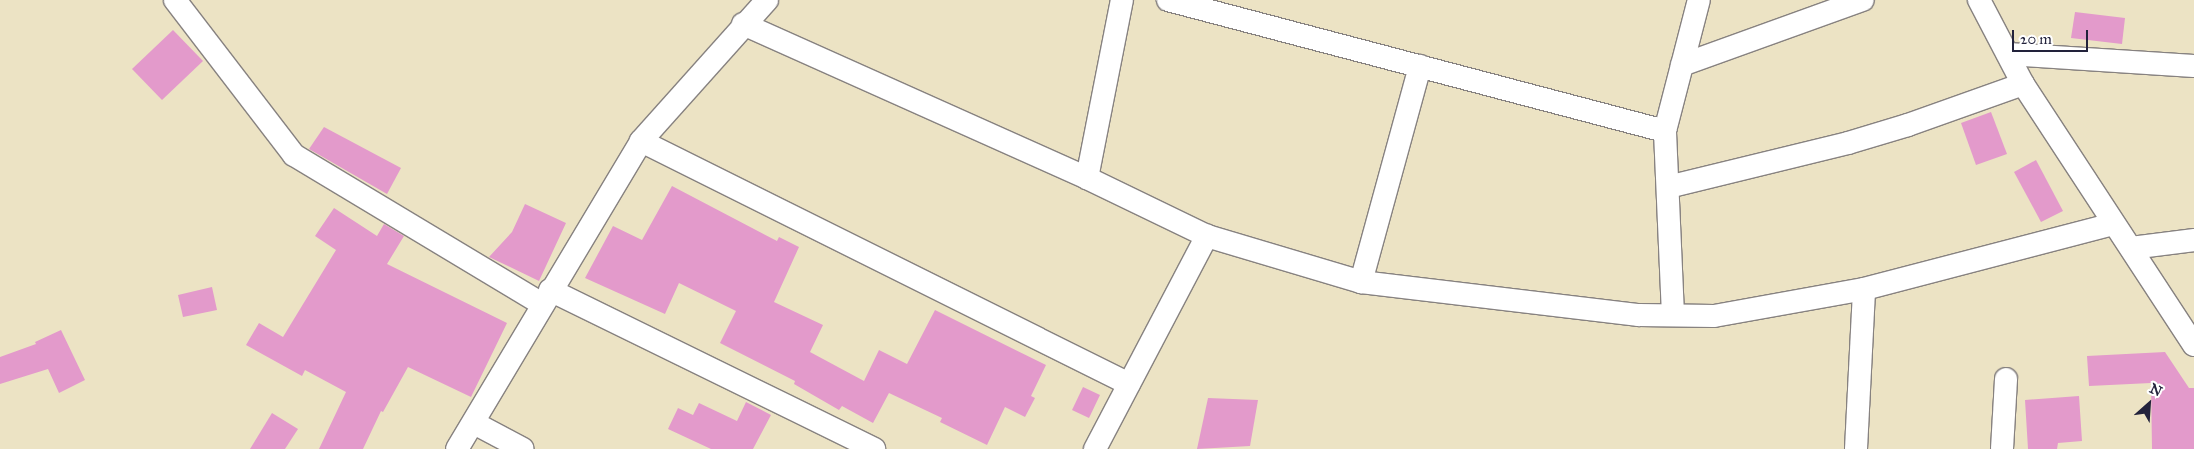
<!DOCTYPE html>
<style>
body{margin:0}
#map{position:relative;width:2194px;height:449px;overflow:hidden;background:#ece3c4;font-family:"IM FELL Great Primer",serif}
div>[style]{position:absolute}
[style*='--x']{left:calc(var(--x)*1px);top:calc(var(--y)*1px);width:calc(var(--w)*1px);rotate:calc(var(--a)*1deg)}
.building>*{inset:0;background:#e39acb}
.roads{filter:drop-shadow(1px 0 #878280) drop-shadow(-1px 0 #878280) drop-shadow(0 1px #878280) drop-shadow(0 -1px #878280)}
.minor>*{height:22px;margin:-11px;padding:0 11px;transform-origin:11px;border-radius:11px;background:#fff}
span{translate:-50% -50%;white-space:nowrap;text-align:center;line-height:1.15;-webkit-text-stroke:4px #fff;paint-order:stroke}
.north{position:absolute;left:2124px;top:379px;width:50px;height:50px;-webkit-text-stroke:4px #fff;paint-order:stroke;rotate:26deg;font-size:14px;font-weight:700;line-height:20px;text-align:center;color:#22223b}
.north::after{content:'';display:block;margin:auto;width:18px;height:22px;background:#22223b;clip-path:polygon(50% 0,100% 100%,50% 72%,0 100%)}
.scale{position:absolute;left:2012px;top:30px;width:76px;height:22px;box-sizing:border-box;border:2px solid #22223b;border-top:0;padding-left:6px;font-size:15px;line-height:18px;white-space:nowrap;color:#22223b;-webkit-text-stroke:4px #fff;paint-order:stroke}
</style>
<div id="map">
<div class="building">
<i style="clip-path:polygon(2075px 12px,2125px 18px,2122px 44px,2071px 38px)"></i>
<i style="clip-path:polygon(173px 30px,203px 61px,162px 100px,132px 69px)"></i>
<i style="clip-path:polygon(1991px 112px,2007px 154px,1976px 165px,1961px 123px)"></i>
<i style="clip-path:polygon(324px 127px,401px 168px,387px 194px,309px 149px)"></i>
<i style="clip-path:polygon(2036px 160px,2063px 211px,2041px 222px,2014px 172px)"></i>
<i style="clip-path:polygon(672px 186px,777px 241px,779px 237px,799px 247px,774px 302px,823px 325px,810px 352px,864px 381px,879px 350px,907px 364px,935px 310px,1046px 365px,1031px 396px,1035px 398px,1025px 417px,1005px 407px,987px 445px,940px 422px,942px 418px,889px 393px,873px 423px,842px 406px,839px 410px,794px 384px,795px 381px,720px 343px,736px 311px,679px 283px,665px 314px,585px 278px,613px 226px,642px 240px)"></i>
<i style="clip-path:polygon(525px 204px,566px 223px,539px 281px,489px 257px,512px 232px)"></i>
<i style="clip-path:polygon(334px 208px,377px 236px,384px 224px,404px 236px,387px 264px,507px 323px,471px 397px,408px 367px,383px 412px,381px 411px,363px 449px,319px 449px,346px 392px,305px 370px,302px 376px,246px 345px,259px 323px,283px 337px,336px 250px,315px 236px)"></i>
<i style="clip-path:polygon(212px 287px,217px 310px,183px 317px,178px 295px)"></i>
<i style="clip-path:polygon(61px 330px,85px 380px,59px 393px,48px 369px,0 384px,0 357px,36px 344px,35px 342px)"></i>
<i style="clip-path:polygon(2165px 352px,2189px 388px,2194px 388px,2194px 449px,2152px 449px,2151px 383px,2089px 386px,2087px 356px)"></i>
<i style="clip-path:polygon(1083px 387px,1100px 395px,1089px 418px,1072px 410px)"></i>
<i style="clip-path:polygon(2079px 396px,2082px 441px,2058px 443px,2057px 449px,2028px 449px,2025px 400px)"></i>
<i style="clip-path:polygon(1208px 398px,1258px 400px,1250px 446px,1197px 449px)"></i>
<i style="clip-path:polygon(746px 402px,771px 415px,753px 449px,711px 449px,668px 429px,678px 408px,693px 415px,699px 403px,737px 421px)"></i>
<i style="clip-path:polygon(272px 413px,298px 429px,285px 449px,250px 449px)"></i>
</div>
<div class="roads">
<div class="minor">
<i style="--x:175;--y:0;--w:195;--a:52.5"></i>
<i style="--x:294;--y:155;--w:289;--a:31"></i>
<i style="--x:1168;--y:0;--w:514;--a:14.77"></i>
<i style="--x:1979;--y:0;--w:95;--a:62.4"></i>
<i style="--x:2023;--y:84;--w:312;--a:56.8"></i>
<i style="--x:743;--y:24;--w:377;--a:24.1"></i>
<i style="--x:1087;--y:178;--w:133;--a:25.8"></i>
<i style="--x:1207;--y:236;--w:161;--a:16.6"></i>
<i style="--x:1361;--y:282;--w:280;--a:6.8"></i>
<i style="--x:1639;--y:315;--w:75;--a:0.8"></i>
<i style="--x:1714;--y:316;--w:152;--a:-10.2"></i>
<i style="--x:1864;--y:289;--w:258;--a:-14.6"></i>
<i style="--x:2008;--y:54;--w:186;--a:3.7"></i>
<i style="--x:1682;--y:65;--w:192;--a:-19.8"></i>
<i style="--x:641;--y:141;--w:545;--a:26.47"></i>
<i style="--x:1087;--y:178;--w:181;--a:-78.9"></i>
<i style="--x:1668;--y:187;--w:185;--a:-13.7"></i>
<i style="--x:1848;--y:143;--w:63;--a:-16.7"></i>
<i style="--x:1908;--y:125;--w:122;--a:-19.6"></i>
<i style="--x:2131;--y:248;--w:64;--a:-7.2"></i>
<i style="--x:1361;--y:282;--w:224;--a:-74.7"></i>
<i style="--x:550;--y:290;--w:361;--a:26.1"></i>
<i style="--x:1673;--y:315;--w:184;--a:-92.5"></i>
<i style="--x:1665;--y:131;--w:135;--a:-75.5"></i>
<i style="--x:474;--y:423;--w:55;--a:28"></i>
<i style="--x:457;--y:449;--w:359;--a:-59.1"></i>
<i style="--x:641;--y:141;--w:189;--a:-48.2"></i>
<i style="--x:1095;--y:449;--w:241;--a:-62.3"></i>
<i style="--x:1856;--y:449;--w:160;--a:-87.1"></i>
<i style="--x:2002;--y:449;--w:70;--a:-86.7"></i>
</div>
</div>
<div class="north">N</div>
<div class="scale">20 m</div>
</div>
